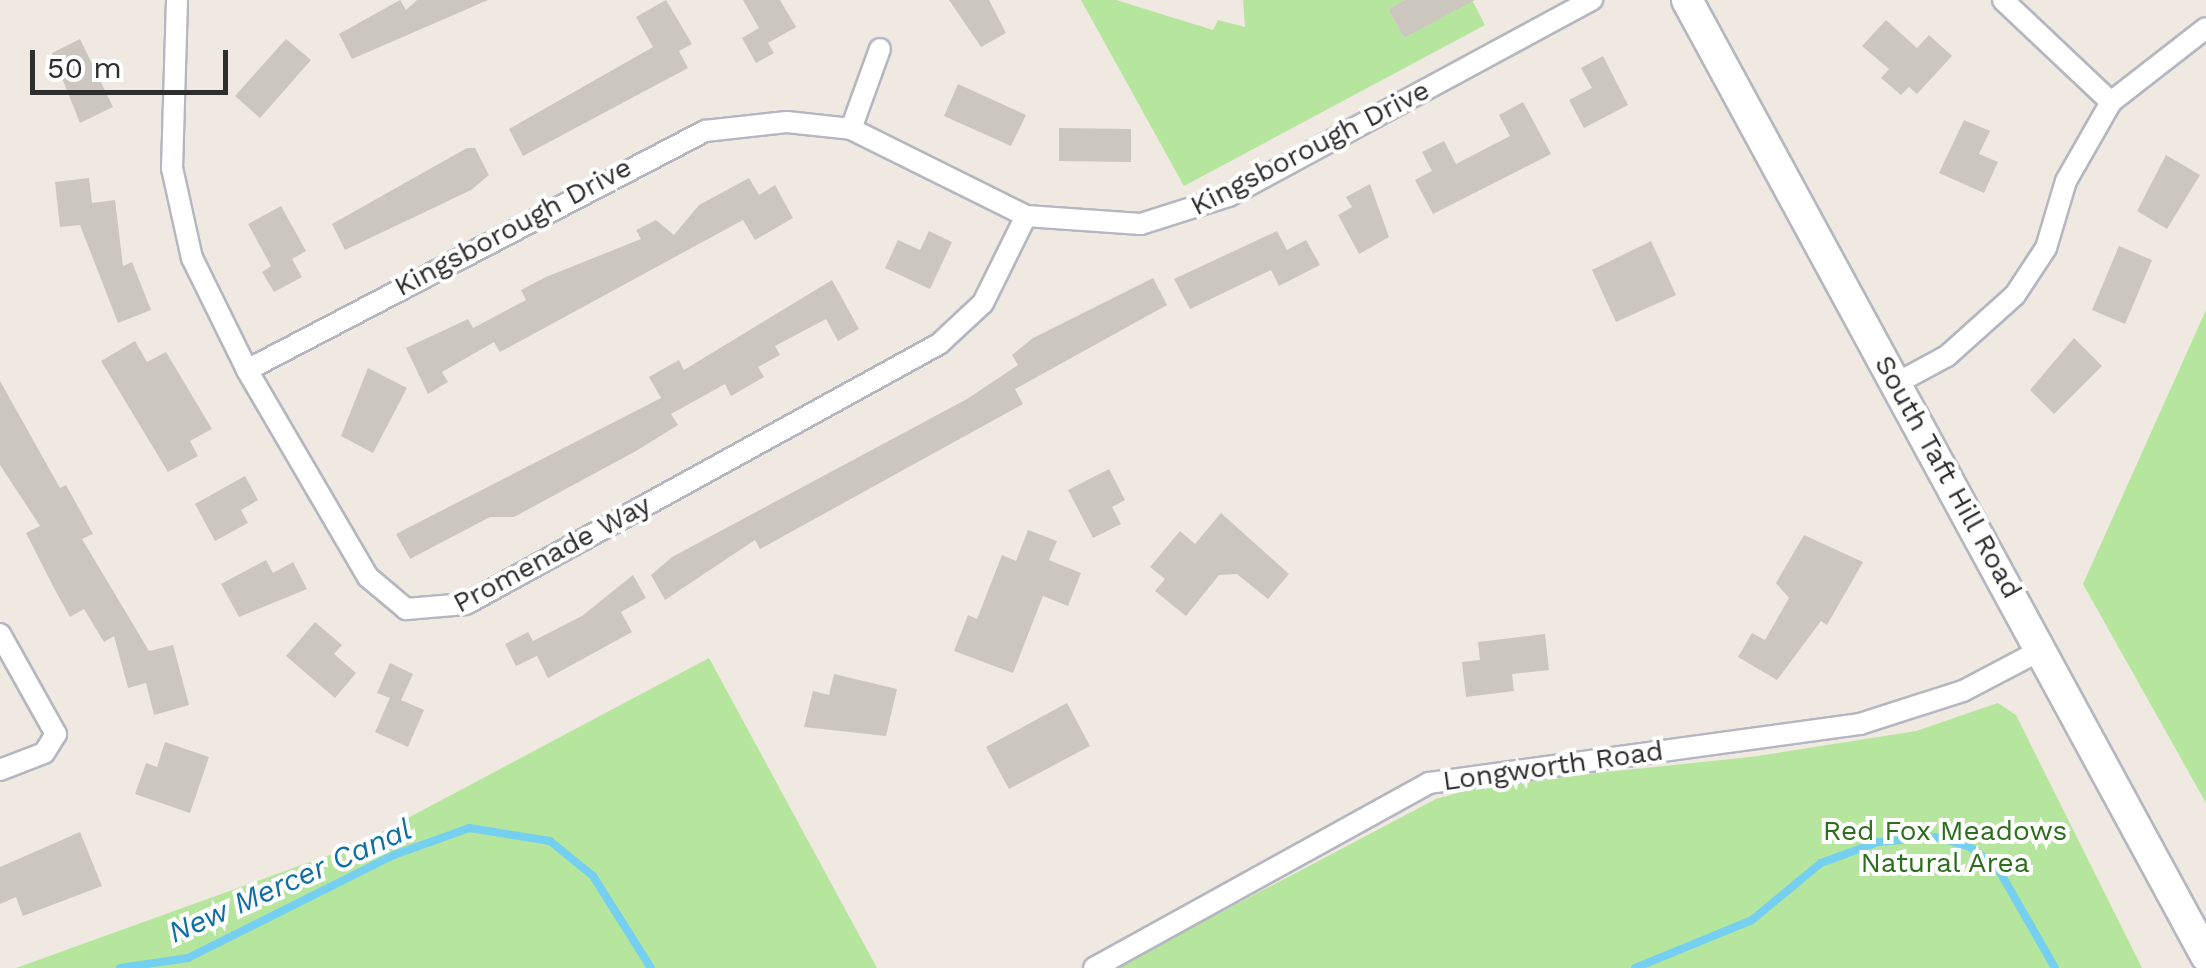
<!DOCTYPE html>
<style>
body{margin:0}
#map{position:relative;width:2206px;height:968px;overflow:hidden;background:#efe9e1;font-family:"Work Sans",sans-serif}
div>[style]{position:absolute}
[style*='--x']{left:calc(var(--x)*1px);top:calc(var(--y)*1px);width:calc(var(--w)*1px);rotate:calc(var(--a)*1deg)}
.green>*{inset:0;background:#b6e59e}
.stream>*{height:8px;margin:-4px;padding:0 4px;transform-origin:4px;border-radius:4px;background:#75cff0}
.building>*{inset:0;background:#cbc7bf}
.roads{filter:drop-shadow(2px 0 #b4b7c1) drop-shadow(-2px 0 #b4b7c1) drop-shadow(0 2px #b4b7c1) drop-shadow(0 -2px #b4b7c1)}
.street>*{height:20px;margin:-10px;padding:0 10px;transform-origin:10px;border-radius:10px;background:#fff}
.secondary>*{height:30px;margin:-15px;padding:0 15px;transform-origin:15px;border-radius:15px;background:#fff}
span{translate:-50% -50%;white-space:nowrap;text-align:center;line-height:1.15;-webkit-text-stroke:8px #fff;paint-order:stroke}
.street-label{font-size:28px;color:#2e2e2e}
.park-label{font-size:28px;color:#2c6e1b}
.water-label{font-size:30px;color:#0d6fa3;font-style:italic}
.scale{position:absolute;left:30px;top:50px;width:198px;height:45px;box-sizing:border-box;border:5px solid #2e2e2e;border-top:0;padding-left:12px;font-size:30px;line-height:35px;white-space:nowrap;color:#2e2e2e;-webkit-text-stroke:8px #fff;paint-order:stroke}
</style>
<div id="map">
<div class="green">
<i style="clip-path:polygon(1081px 0,1116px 0,1213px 30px,1218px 20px,1245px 27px,1243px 0,1405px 0,1388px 9px,1404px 38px,1472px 0,1485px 25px,1184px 186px)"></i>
<i style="clip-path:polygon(2206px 310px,2206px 803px,2083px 584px)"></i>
<i style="clip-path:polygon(709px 658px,877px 968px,16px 968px,357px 845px)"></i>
<i style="clip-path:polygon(1998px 703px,2016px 715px,2142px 968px,1115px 968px,1436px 799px,1490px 784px,1751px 757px,1916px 731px)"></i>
</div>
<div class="stream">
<i style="--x:120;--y:968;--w:69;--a:-8.4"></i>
<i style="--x:188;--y:958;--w:230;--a:-26.6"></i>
<i style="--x:394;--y:855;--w:80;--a:-19.8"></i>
<i style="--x:469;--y:828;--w:82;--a:9.1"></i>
<i style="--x:550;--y:841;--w:55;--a:39.1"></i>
<i style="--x:593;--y:876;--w:109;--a:57.8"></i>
<i style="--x:1635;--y:968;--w:126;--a:-22.3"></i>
<i style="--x:1752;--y:920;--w:89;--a:-39.6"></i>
<i style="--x:1821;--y:863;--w:61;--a:-20.2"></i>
<i style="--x:1878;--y:842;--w:58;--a:-4.9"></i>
<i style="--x:1936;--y:837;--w:35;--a:16"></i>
<i style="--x:1970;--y:847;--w:34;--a:37"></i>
<i style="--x:1997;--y:867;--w:116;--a:60.1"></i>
</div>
<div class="building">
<i style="clip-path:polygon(400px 0,406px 10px,417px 0,488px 0,352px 59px,339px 34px)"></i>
<i style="clip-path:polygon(666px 0,692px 44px,679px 51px,688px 68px,523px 156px,509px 129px,653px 47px,636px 17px)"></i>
<i style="clip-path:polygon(743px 0,780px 0,796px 27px,768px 43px,774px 53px,756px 63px,742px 38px,759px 28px)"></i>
<i style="clip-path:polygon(949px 0,989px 0,1006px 33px,981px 47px)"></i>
<i style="clip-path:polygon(1405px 0,1475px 0,1404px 38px,1388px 9px)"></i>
<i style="clip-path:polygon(1886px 20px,1917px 48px,1929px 35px,1952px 56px,1917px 94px,1909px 87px,1901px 95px,1881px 78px,1889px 69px,1862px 46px)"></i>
<i style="clip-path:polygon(80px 39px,113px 107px,80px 123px,52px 53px)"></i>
<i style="clip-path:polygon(286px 39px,311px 60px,260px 118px,235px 96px)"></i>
<i style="clip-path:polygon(1603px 56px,1628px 105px,1584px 128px,1569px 100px,1592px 88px,1581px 68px)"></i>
<i style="clip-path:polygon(958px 84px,1026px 115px,1011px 146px,944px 116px)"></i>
<i style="clip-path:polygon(1523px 102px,1551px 154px,1433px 214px,1415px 180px,1432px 171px,1422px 152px,1444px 141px,1456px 164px,1510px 136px,1499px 115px)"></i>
<i style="clip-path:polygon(1964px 120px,1990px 131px,1979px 154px,1998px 162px,1984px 193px,1939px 173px)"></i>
<i style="clip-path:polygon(1059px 128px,1131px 129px,1131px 162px,1059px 161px)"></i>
<i style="clip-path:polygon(467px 148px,475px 148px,489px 175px,471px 190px,345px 250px,332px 224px)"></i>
<i style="clip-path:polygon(2166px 155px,2200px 175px,2167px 229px,2137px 211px)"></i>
<i style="clip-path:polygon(89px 178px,92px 203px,115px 200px,123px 266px,132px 262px,151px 310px,118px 323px,80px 225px,60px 227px,55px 182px)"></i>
<i style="clip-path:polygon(749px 178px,759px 195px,775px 185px,793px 218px,755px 240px,743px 220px,500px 352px,494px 342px,442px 372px,448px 382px,428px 394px,406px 348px,468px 319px,473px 328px,526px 300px,521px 290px,546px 277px,641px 239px,636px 230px,656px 220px,674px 235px,699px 205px)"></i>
<i style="clip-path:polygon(1370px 184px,1389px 237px,1359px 254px,1338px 215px,1352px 207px,1346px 197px)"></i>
<i style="clip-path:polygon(281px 206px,306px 251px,292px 259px,302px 277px,274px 292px,262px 272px,271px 266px,248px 224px)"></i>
<i style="clip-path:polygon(929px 231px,952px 242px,930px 289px,885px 268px,898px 240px,920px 250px)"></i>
<i style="clip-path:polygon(1277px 231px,1287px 250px,1306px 240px,1320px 265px,1279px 286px,1271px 270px,1190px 309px,1174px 279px)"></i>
<i style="clip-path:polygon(1651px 241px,1676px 295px,1616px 322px,1592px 270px)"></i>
<i style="clip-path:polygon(2119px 246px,2152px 260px,2125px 324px,2092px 310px)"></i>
<i style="clip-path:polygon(1153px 278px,1167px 305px,1015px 389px,1023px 404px,760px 549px,755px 540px,665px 600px,651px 575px,672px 557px,967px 399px,1018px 365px,1012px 355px,1033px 338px)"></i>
<i style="clip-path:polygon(832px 280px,859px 329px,838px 341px,826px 319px,775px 346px,780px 355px,758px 367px,764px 377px,731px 396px,725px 384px,671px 414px,678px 425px,636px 451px,514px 517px,490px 517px,410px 559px,396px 534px,661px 398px,649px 377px,679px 360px,684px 370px)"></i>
<i style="clip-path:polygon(2074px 338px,2102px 366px,2054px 414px,2030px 390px)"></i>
<i style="clip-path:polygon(135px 341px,147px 362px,166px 352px,212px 429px,190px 441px,198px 456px,168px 472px,101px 361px)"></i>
<i style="clip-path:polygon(368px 368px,407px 388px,373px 453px,341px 436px)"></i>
<i style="clip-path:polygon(0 381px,60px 488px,66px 485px,93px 534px,82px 539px,149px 651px,173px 645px,189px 705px,154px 715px,146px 683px,128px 688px,114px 636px,104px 642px,84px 609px,70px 617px,55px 590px,26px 533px,40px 526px,0 465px)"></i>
<i style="clip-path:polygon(1109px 469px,1125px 500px,1112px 507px,1121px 524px,1093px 538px,1068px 490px)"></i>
<i style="clip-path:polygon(245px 476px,258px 500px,241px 510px,248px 523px,215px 541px,195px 504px)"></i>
<i style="clip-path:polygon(1221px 513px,1289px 574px,1268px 599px,1237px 574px,1219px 575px,1186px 616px,1155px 591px,1165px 579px,1150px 567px,1180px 531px,1195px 544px)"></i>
<i style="clip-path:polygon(1028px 530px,1057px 541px,1049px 560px,1081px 573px,1068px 606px,1043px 596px,1013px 673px,954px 651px,968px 615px,977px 619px,1002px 555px,1016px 561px)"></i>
<i style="clip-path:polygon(1804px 535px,1863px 562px,1827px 625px,1821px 621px,1777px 680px,1738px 657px,1752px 633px,1765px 640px,1789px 598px,1776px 583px)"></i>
<i style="clip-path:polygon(266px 560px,273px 573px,293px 562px,307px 589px,239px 617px,221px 584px)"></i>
<i style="clip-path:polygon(633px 575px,646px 598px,621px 612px,632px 632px,548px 678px,537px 656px,516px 666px,505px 644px,528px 632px,533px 641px,582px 616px)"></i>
<i style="clip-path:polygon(315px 622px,342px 645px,334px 654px,356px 673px,335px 698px,286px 656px)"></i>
<i style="clip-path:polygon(1545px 634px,1549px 670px,1512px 674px,1514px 691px,1466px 697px,1462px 662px,1480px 660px,1478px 642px)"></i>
<i style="clip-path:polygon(390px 663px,413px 674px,401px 700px,424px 710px,408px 747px,375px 732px,390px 698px,377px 693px)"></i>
<i style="clip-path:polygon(834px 674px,897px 689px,886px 736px,804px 727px,813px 691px,829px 695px)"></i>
<i style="clip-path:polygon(1067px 703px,1090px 746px,1009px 789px,986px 747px)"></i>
<i style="clip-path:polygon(165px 742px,209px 757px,190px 813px,135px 794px,146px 763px,157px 767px)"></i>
<i style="clip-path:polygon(80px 832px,102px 886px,23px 916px,16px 897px,0 904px,0 867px)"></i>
</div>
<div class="roads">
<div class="street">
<i style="--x:177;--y:0;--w:168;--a:91.7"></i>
<i style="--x:172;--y:168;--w:92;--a:77.5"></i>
<i style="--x:192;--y:258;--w:125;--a:63.8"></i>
<i style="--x:247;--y:370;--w:240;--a:59.7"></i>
<i style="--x:368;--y:577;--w:50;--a:40.1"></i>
<i style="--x:406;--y:609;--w:60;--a:-4.8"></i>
<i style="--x:466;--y:604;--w:540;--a:-28.8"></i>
<i style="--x:939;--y:344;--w:60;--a:-43"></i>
<i style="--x:983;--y:303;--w:97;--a:-63.7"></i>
<i style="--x:2003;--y:0;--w:149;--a:43.4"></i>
<i style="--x:851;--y:129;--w:85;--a:-70.1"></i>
<i style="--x:247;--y:370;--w:517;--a:-27.56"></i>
<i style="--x:705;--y:131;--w:82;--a:-6.3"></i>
<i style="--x:787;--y:122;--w:64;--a:6.2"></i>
<i style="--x:851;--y:129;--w:195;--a:26.4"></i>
<i style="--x:1026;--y:216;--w:115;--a:4"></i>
<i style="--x:1141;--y:224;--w:92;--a:-17.7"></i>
<i style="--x:1229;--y:196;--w:413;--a:-28.4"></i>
<i style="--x:1897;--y:383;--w:57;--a:-28.4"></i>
<i style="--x:1947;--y:356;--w:91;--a:-41.9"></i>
<i style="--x:2015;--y:295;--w:56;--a:-56.6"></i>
<i style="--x:2046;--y:248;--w:70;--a:-73.4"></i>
<i style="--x:2066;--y:181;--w:91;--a:-60.3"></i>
<i style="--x:2111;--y:102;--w:120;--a:-37.9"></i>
<i style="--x:0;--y:634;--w:115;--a:60.8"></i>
<i style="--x:56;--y:734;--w:22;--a:122"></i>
<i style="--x:44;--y:753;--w:47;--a:158.9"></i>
<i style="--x:1094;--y:968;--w:383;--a:-28.9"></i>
<i style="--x:1429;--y:783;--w:435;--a:-7.8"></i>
<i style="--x:1860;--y:724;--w:108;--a:-17.8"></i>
<i style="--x:1963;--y:691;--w:90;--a:-27.7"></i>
</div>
<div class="secondary">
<i style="--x:1687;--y:0;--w:1088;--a:61.5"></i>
</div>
</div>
<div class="street-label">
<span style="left:1310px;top:148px;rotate:-27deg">Kingsborough Drive</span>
<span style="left:513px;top:227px;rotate:-28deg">Kingsborough Drive</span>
<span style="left:1948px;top:477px;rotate:61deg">South Taft Hill Road</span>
<span style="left:552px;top:554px;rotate:-28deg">Promenade Way</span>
<span style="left:1553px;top:766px;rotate:-8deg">Longworth Road</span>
</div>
<div class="park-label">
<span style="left:1945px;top:847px">Red Fox Meadows<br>Natural Area</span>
</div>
<div class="water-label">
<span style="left:290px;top:881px;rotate:-24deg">New Mercer Canal</span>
</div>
<div class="scale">50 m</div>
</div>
